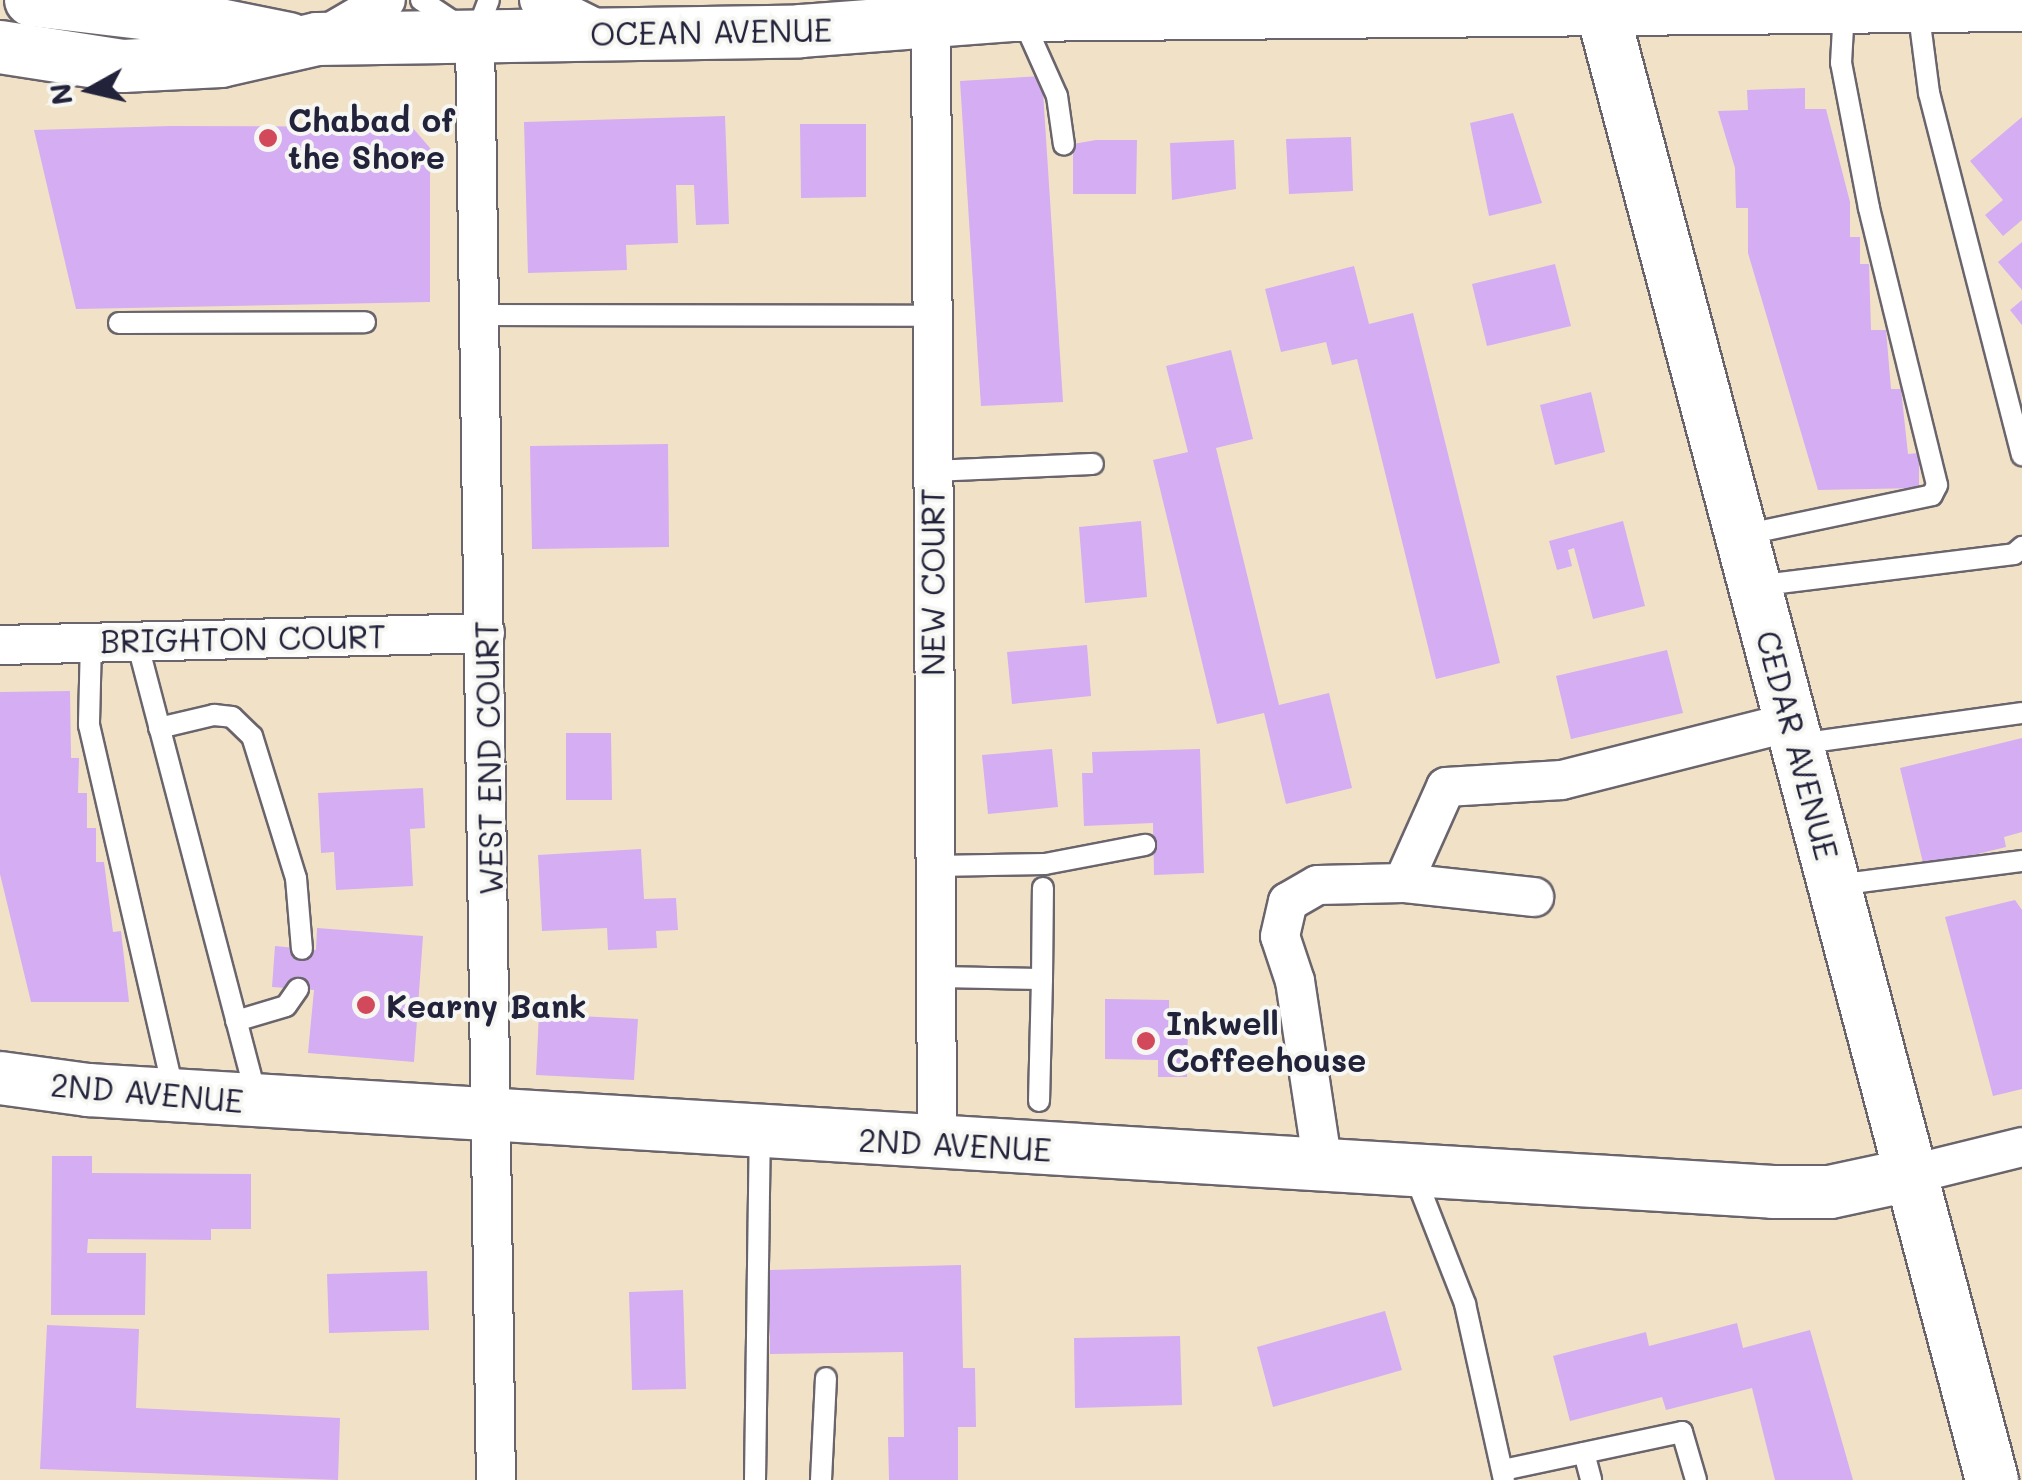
<!DOCTYPE html>
<style>
body{margin:0}
#map{position:relative;width:2022px;height:1480px;overflow:hidden;background:#f1e2c7;font-family:Mali,sans-serif}
div>[style]{position:absolute}
[style*='--x']{left:calc(var(--x)*1px);top:calc(var(--y)*1px);width:calc(var(--w)*1px);rotate:calc(var(--a)*1deg)}
.building>*{inset:0;background:#d4adf2}
.roads{filter:drop-shadow(2px 0 #6a656c) drop-shadow(-2px 0 #6a656c) drop-shadow(0 2px #6a656c) drop-shadow(0 -2px #6a656c)}
.lane>*{height:20px;margin:-10px;padding:0 10px;transform-origin:10px;border-radius:10px;background:#fff}
.street>*{height:38px;margin:-19px;padding:0 19px;transform-origin:19px;border-radius:19px;background:#fff}
.secondary>*{height:52px;margin:-26px;padding:0 26px;transform-origin:26px;border-radius:26px;background:#fff}
.dots>*{width:28px;height:28px;translate:-50% -50%;box-sizing:border-box;border:5px solid #f6f6f2;border-radius:50%}
span{translate:-50% -50%;white-space:nowrap;text-align:center;line-height:1.15;-webkit-text-stroke:8px #f6f6f2;paint-order:stroke}
.street-label{font-size:32px;color:#22223b}
.poi-label{font-size:32px;color:#22223b;font-weight:700}
.left{translate:0 -50%;text-align:left}
.north{position:absolute;left:40px;top:40px;width:100px;height:100px;-webkit-text-stroke:8px #f6f6f2;paint-order:stroke;rotate:262deg;font-size:28px;font-weight:700;line-height:40px;text-align:center;color:#22223b}
.north::after{content:'';display:block;margin:auto;width:35px;height:45px;background:#22223b;clip-path:polygon(50% 0,100% 100%,50% 72%,0 100%)}
</style>
<div id="map">
<div class="building">
<i style="clip-path:polygon(1042px 76px,1063px 402px,981px 406px,960px 81px)"></i>
<i style="clip-path:polygon(1805px 88px,1805px 109px,1826px 109px,1850px 202px,1850px 237px,1860px 237px,1860px 264px,1869px 264px,1871px 330px,1886px 330px,1891px 389px,1901px 389px,1908px 454px,1919px 453px,1919px 488px,1818px 490px,1748px 253px,1748px 208px,1736px 208px,1735px 168px,1718px 111px,1748px 110px,1747px 90px)"></i>
<i style="clip-path:polygon(1513px 113px,1542px 203px,1489px 216px,1470px 123px)"></i>
<i style="clip-path:polygon(725px 116px,729px 224px,696px 225px,694px 185px,676px 185px,678px 243px,626px 245px,627px 270px,528px 273px,524px 122px)"></i>
<i style="clip-path:polygon(2022px 117px,2022px 220px,2003px 236px,1985px 215px,2003px 200px,1970px 161px)"></i>
<i style="clip-path:polygon(800px 124px,866px 124px,866px 197px,801px 198px)"></i>
<i style="clip-path:polygon(171px 126px,412px 127px,430px 148px,430px 302px,76px 309px,34px 130px)"></i>
<i style="clip-path:polygon(1351px 137px,1353px 191px,1289px 194px,1286px 139px)"></i>
<i style="clip-path:polygon(1096px 140px,1137px 140px,1136px 194px,1073px 194px,1073px 144px)"></i>
<i style="clip-path:polygon(1234px 140px,1236px 189px,1172px 200px,1170px 143px)"></i>
<i style="clip-path:polygon(2022px 242px,2022px 290px,1998px 262px)"></i>
<i style="clip-path:polygon(1555px 264px,1571px 326px,1487px 346px,1472px 284px)"></i>
<i style="clip-path:polygon(1354px 266px,1369px 324px,1413px 313px,1500px 663px,1436px 679px,1357px 359px,1332px 365px,1326px 342px,1281px 352px,1265px 289px)"></i>
<i style="clip-path:polygon(2022px 300px,2022px 325px,2010px 310px)"></i>
<i style="clip-path:polygon(1231px 350px,1253px 439px,1216px 448px,1279px 705px,1329px 693px,1352px 788px,1286px 804px,1264px 713px,1217px 724px,1153px 460px,1188px 452px,1166px 366px)"></i>
<i style="clip-path:polygon(1591px 392px,1605px 452px,1555px 465px,1540px 405px)"></i>
<i style="clip-path:polygon(668px 444px,669px 547px,532px 549px,530px 446px)"></i>
<i style="clip-path:polygon(1141px 521px,1147px 597px,1085px 603px,1079px 527px)"></i>
<i style="clip-path:polygon(1623px 521px,1645px 606px,1593px 619px,1574px 548px,1568px 550px,1572px 566px,1557px 570px,1549px 541px)"></i>
<i style="clip-path:polygon(1087px 645px,1091px 696px,1012px 704px,1007px 652px)"></i>
<i style="clip-path:polygon(1667px 650px,1683px 713px,1571px 739px,1556px 676px)"></i>
<i style="clip-path:polygon(70px 691px,71px 758px,79px 758px,78px 793px,87px 793px,87px 828px,96px 828px,96px 862px,104px 862px,113px 932px,121px 931px,129px 1002px,31px 1002px,0 874px,0 692px)"></i>
<i style="clip-path:polygon(566px 733px,611px 733px,612px 800px,566px 800px)"></i>
<i style="clip-path:polygon(2022px 738px,2022px 832px,2004px 837px,2006px 847px,1924px 867px,1900px 768px)"></i>
<i style="clip-path:polygon(1052px 749px,1058px 807px,988px 814px,982px 755px)"></i>
<i style="clip-path:polygon(1200px 749px,1204px 873px,1154px 875px,1153px 823px,1084px 826px,1082px 773px,1093px 773px,1092px 752px)"></i>
<i style="clip-path:polygon(423px 788px,425px 828px,410px 829px,413px 886px,336px 890px,334px 852px,321px 853px,318px 793px)"></i>
<i style="clip-path:polygon(641px 849px,644px 899px,676px 898px,678px 930px,656px 931px,657px 948px,608px 950px,607px 928px,542px 931px,538px 855px)"></i>
<i style="clip-path:polygon(2015px 900px,2022px 910px,2022px 1089px,1993px 1096px,1945px 917px)"></i>
<i style="clip-path:polygon(317px 928px,423px 936px,414px 1062px,308px 1053px,314px 990px,272px 987px,275px 946px,316px 950px)"></i>
<i style="clip-path:polygon(1105px 999px,1169px 1000px,1169px 1024px,1188px 1024px,1187px 1077px,1158px 1077px,1158px 1060px,1105px 1059px)"></i>
<i style="clip-path:polygon(539px 1014px,638px 1019px,634px 1080px,536px 1075px)"></i>
<i style="clip-path:polygon(52px 1156px,92px 1156px,92px 1173px,251px 1174px,251px 1229px,211px 1229px,211px 1240px,88px 1239px,87px 1253px,146px 1253px,145px 1315px,51px 1315px)"></i>
<i style="clip-path:polygon(961px 1265px,963px 1368px,975px 1368px,976px 1427px,958px 1427px,958px 1480px,889px 1480px,888px 1437px,904px 1437px,903px 1352px,770px 1354px,769px 1270px)"></i>
<i style="clip-path:polygon(427px 1271px,429px 1330px,329px 1333px,327px 1274px)"></i>
<i style="clip-path:polygon(683px 1290px,686px 1389px,632px 1390px,629px 1292px)"></i>
<i style="clip-path:polygon(1385px 1311px,1402px 1370px,1273px 1407px,1257px 1347px)"></i>
<i style="clip-path:polygon(1737px 1323px,1743px 1348px,1810px 1330px,1853px 1480px,1775px 1480px,1752px 1388px,1666px 1410px,1662px 1397px,1570px 1421px,1553px 1356px,1646px 1332px,1649px 1346px)"></i>
<i style="clip-path:polygon(47px 1325px,139px 1329px,136px 1408px,340px 1418px,338px 1480px,40px 1469px)"></i>
<i style="clip-path:polygon(1180px 1336px,1182px 1405px,1075px 1408px,1074px 1338px)"></i>
</div>
<div class="roads">
<div class="lane">
<i style="--x:421;--y:0;--w:65;--a:33.7"></i>
<i style="--x:475;--y:36;--w:39;--a:-69"></i>
<i style="--x:1918;--y:8;--w:86;--a:82.6"></i>
<i style="--x:1929;--y:93;--w:374;--a:75.6"></i>
<i style="--x:1023;--y:20;--w:83;--a:65.9"></i>
<i style="--x:1057;--y:96;--w:49;--a:81.9"></i>
<i style="--x:479;--y:315;--w:451;--a:0.1"></i>
<i style="--x:119;--y:323;--w:246;--a:-0.2"></i>
<i style="--x:931;--y:471;--w:162;--a:-2.5"></i>
<i style="--x:1743;--y:535;--w:193;--a:-11.9"></i>
<i style="--x:1932;--y:495;--w:11;--a:-63"></i>
<i style="--x:1937;--y:485;--w:285;--a:-103.8"></i>
<i style="--x:1869;--y:208;--w:148;--a:-100.9"></i>
<i style="--x:1841;--y:63;--w:54;--a:-86.8"></i>
<i style="--x:1755;--y:586;--w:261;--a:-7"></i>
<i style="--x:2014;--y:554;--w:11;--a:-41"></i>
<i style="--x:136;--y:638;--w:477;--a:75.3"></i>
<i style="--x:91;--y:641;--w:84;--a:91.4"></i>
<i style="--x:89;--y:725;--w:379;--a:77"></i>
<i style="--x:159;--y:728;--w:57;--a:-13.3"></i>
<i style="--x:214;--y:715;--w:18;--a:6"></i>
<i style="--x:232;--y:717;--w:28;--a:44"></i>
<i style="--x:252;--y:736;--w:149;--a:72.8"></i>
<i style="--x:296;--y:878;--w:71;--a:85.2"></i>
<i style="--x:1798;--y:744;--w:226;--a:-7.9"></i>
<i style="--x:935;--y:866;--w:110;--a:-1"></i>
<i style="--x:1045;--y:864;--w:102;--a:-10.8"></i>
<i style="--x:1837;--y:885;--w:187;--a:-7.4"></i>
<i style="--x:937;--y:977;--w:105;--a:1.1"></i>
<i style="--x:1042;--y:979;--w:122;--a:91.4"></i>
<i style="--x:1042;--y:979;--w:91;--a:-89.4"></i>
<i style="--x:236;--y:1021;--w:52;--a:-16.7"></i>
<i style="--x:286;--y:1006;--w:21;--a:-55"></i>
<i style="--x:1413;--y:1171;--w:143;--a:68.6"></i>
<i style="--x:1465;--y:1304;--w:180;--a:77.5"></i>
<i style="--x:1584;--y:1453;--w:28;--a:75"></i>
<i style="--x:1503;--y:1470;--w:183;--a:-12"></i>
<i style="--x:1682;--y:1432;--w:50;--a:73.7"></i>
<i style="--x:755;--y:1480;--w:347;--a:-89.2"></i>
<i style="--x:821;--y:1480;--w:102;--a:-87.2"></i>
</div>
<div class="street">
<i style="--x:539;--y:0;--w:65;--a:26.6"></i>
<i style="--x:931;--y:22;--w:1120;--a:89.69"></i>
<i style="--x:328;--y:34;--w:67;--a:-30.4"></i>
<i style="--x:475;--y:36;--w:1444;--a:89.17"></i>
<i style="--x:0;--y:645;--w:485;--a:-1.4"></i>
<i style="--x:1403;--y:883;--w:132;--a:6.1"></i>
<i style="--x:1323;--y:1166;--w:187;--a:-98.6"></i>
<i style="--x:1295;--y:981;--w:47;--a:-108.4"></i>
<i style="--x:1280;--y:936;--w:35;--a:-77"></i>
<i style="--x:1288;--y:902;--w:34;--a:-30"></i>
<i style="--x:1318;--y:885;--w:85;--a:-1.3"></i>
<i style="--x:1403;--y:883;--w:105;--a:-65.9"></i>
<i style="--x:1446;--y:787;--w:116;--a:-3.5"></i>
<i style="--x:1562;--y:780;--w:237;--a:-14.2"></i>
<i style="--x:1909;--y:1175;--w:116;--a:-13.9"></i>
</div>
<div class="secondary">
<i style="--x:31;--y:0;--w:155;--a:6.7"></i>
<i style="--x:185;--y:18;--w:106;--a:11.4"></i>
<i style="--x:1602;--y:10;--w:1521;--a:75.14"></i>
<i style="--x:0;--y:47;--w:124;--a:8.8"></i>
<i style="--x:123;--y:66;--w:98;--a:-2.9"></i>
<i style="--x:221;--y:61;--w:98;--a:-12.9"></i>
<i style="--x:317;--y:39;--w:483;--a:-0.9"></i>
<i style="--x:800;--y:31;--w:215;--a:-4.3"></i>
<i style="--x:1014;--y:15;--w:1008;--a:-0.57"></i>
<i style="--x:0;--y:1078;--w:89;--a:7.8"></i>
<i style="--x:88;--y:1090;--w:1688;--a:3.46"></i>
<i style="--x:1773;--y:1192;--w:57;--a:0"></i>
<i style="--x:1830;--y:1192;--w:81;--a:-12.1"></i>
</div>
</div>
<div class="dots">
<i style="left:268px;top:138px;background:#d1495b"></i>
<i style="left:366px;top:1005px;background:#d1495b"></i>
<i style="left:1146px;top:1041px;background:#d1495b"></i>
</div>
<div class="street-label">
<span style="left:711px;top:31px;rotate:-1deg">OCEAN AVENUE</span>
<span style="left:932px;top:582px;rotate:-90deg">NEW COURT</span>
<span style="left:243px;top:638px;rotate:-1deg">BRIGHTON COURT</span>
<span style="left:1798px;top:745px;rotate:75deg">CEDAR AVENUE</span>
<span style="left:488px;top:758px;rotate:-91deg">WEST END COURT</span>
<span style="left:147px;top:1092px;rotate:5deg">2ND AVENUE</span>
<span style="left:955px;top:1144px;rotate:3deg">2ND AVENUE</span>
</div>
<div class="poi-label">
<span class="left" style="left:288px;top:138px">Chabad of<br>the Shore</span>
<span class="left" style="left:386px;top:1005px">Kearny Bank</span>
<span class="left" style="left:1166px;top:1041px">Inkwell<br>Coffeehouse</span>
</div>
<div class="north">N</div>
</div>
